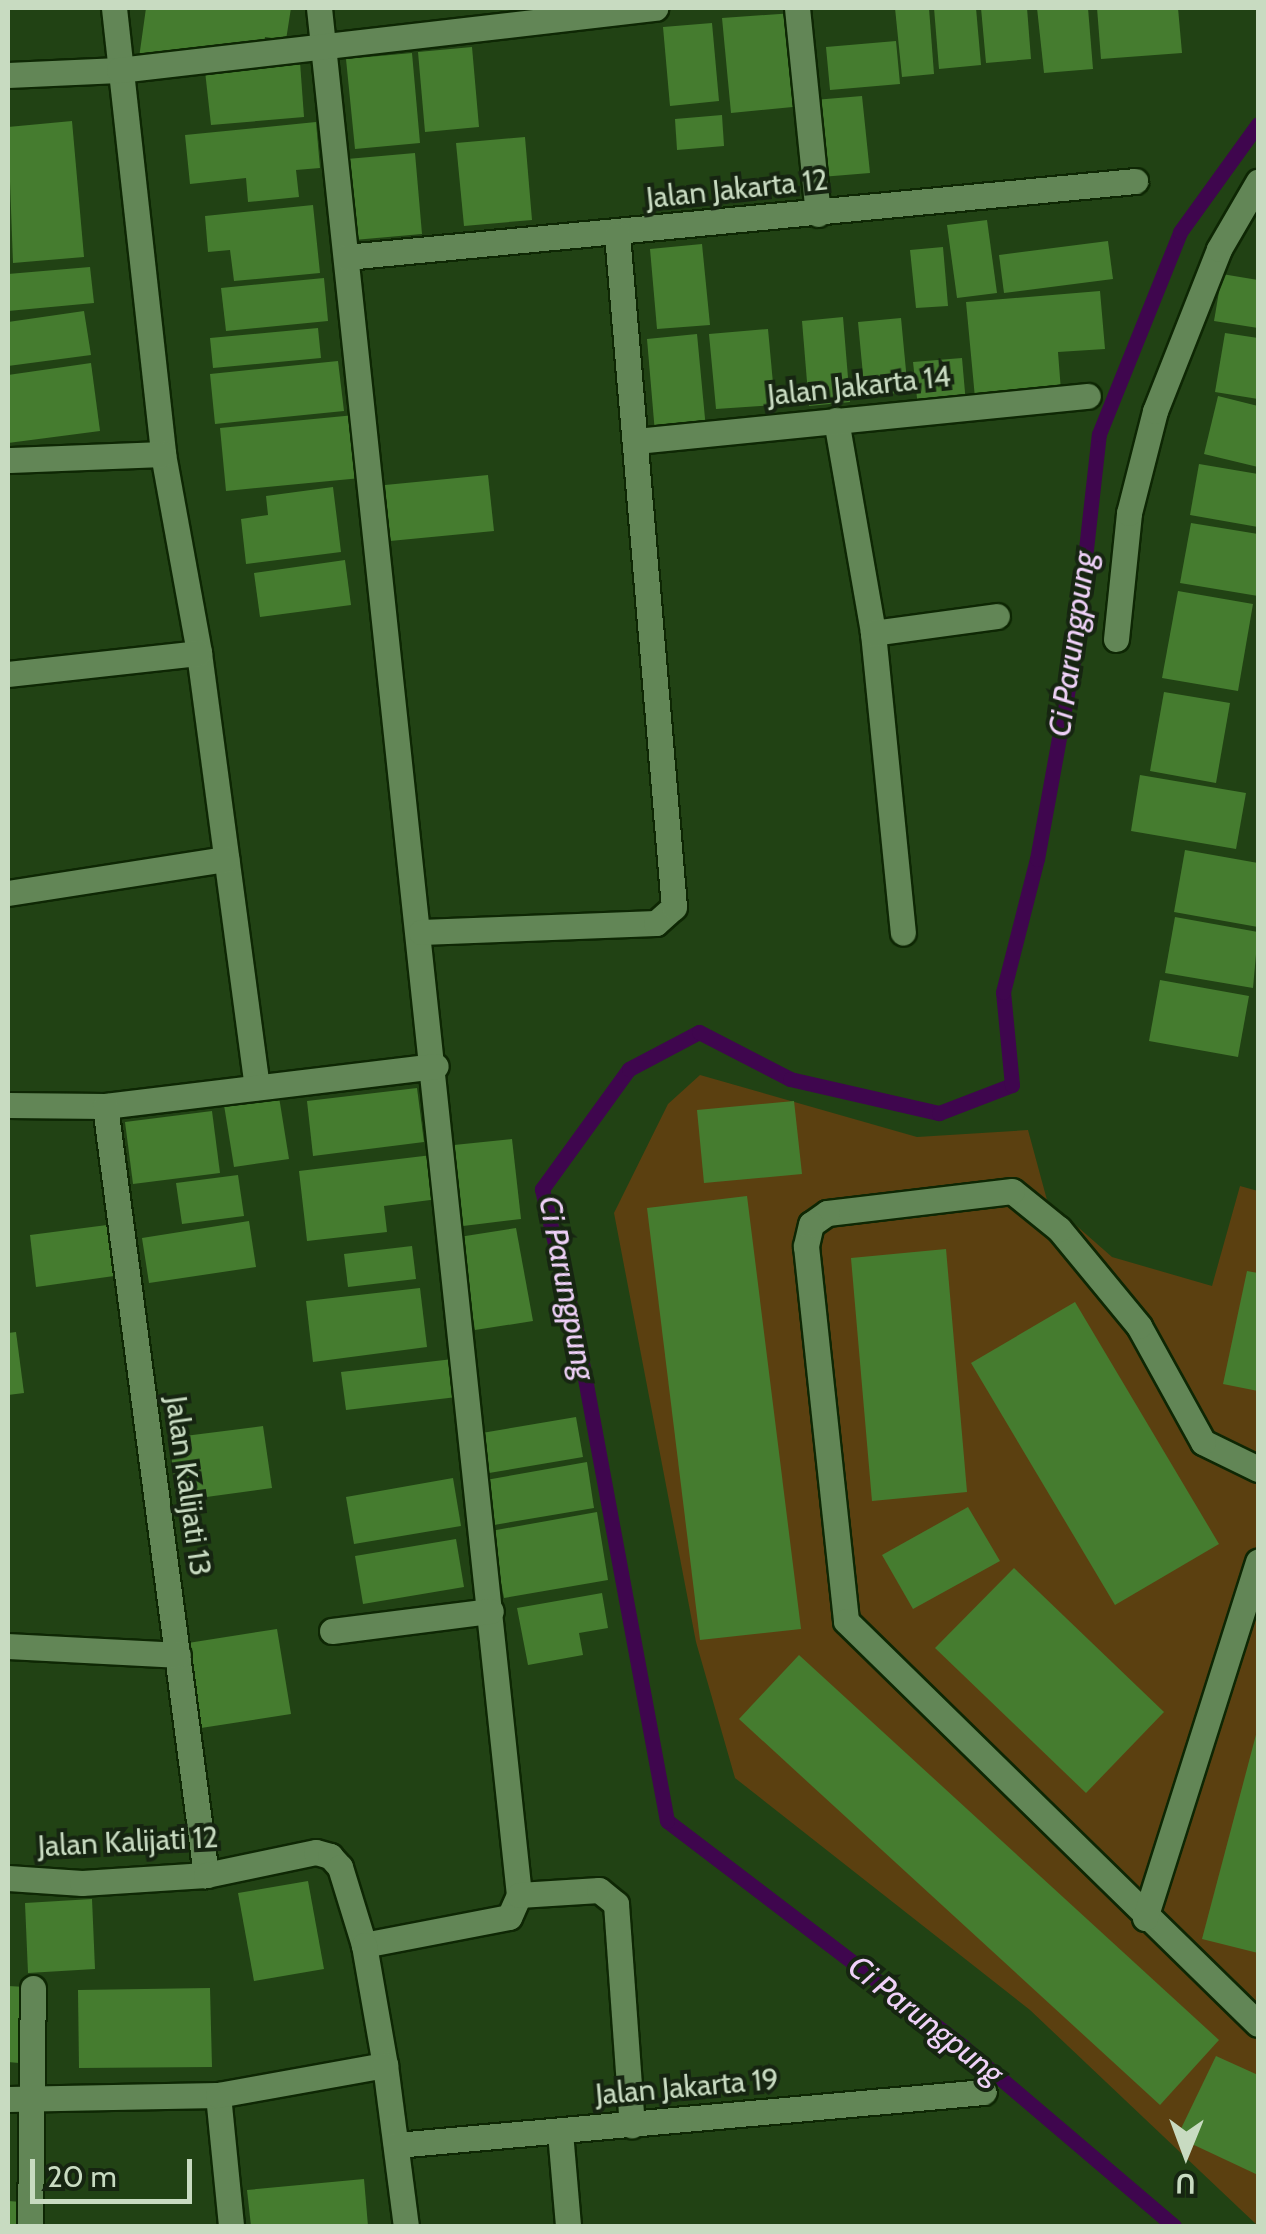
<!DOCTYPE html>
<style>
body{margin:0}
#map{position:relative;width:1266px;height:2234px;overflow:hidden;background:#214214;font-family:Cabin,sans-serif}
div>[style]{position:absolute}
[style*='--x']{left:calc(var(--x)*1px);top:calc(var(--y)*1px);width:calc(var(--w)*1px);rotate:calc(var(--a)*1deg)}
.green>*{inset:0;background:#5b4010}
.stream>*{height:15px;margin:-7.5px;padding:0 7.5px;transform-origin:7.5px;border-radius:7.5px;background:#3f064e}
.building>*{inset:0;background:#457c2f}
.roads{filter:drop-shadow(2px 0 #0e2704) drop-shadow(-2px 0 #0e2704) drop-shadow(0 2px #0e2704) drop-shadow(0 -2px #0e2704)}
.minor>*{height:25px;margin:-12.5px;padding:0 12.5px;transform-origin:12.5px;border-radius:12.5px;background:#628656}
span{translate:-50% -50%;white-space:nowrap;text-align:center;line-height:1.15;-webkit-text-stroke:8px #162511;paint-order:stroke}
.street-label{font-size:30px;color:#c8dbc1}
.water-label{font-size:32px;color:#efd1f8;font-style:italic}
.frame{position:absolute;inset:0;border:10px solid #c8dbc1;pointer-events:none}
.north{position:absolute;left:1136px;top:2104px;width:100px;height:100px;-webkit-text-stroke:8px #162511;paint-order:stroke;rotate:181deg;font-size:28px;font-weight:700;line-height:40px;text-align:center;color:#c8dbc1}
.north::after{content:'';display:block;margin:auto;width:35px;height:45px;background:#c8dbc1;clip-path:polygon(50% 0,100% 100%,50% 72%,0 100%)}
.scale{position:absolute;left:30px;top:2159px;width:162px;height:45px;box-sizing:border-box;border:5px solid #c8dbc1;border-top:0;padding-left:12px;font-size:30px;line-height:35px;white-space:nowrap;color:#c8dbc1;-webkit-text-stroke:8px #162511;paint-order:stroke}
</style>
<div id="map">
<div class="green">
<i style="clip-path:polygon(700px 1075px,917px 1137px,1028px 1130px,1047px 1200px,1112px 1257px,1212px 1286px,1240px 1186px,1258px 1191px,1258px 2226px,1030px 2010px,735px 1778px,696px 1642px,614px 1213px,668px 1104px)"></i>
</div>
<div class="stream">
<i style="--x:1174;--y:2226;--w:276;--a:-139.6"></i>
<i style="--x:964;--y:2047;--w:373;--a:-142.7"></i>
<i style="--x:667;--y:1821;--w:498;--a:-100.5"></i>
<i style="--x:576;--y:1331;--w:146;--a:-103.5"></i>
<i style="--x:542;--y:1189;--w:148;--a:-54.1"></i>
<i style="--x:629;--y:1069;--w:79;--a:-27.9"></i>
<i style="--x:699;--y:1032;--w:102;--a:27.3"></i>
<i style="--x:790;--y:1079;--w:153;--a:12.9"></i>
<i style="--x:939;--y:1113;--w:78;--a:-21"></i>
<i style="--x:1012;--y:1085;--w:93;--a:-95.5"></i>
<i style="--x:1003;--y:992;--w:137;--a:-75.7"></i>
<i style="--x:1037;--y:859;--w:206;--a:-79.7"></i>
<i style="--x:1074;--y:656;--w:223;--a:-83.6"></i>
<i style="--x:1099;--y:434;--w:218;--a:-68.1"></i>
<i style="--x:1180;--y:232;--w:133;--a:-54.2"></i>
</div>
<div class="building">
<i style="clip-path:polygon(146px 8px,291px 8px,286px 40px,265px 37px,264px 45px,139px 58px)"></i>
<i style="clip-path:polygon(895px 8px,929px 8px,934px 74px,902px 77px)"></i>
<i style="clip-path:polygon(934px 8px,976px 8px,981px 65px,939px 69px)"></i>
<i style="clip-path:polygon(981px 8px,1027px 8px,1031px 59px,986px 63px)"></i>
<i style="clip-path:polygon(1037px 8px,1088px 8px,1093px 69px,1044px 73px)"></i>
<i style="clip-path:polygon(1097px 8px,1178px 8px,1182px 53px,1101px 59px)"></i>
<i style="clip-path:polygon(794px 13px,803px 106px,731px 113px,722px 18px)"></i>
<i style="clip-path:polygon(712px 23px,719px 101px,670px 106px,663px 27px)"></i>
<i style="clip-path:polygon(896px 41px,900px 84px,830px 90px,826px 47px)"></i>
<i style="clip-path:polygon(472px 47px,479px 127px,425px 132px,418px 52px)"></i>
<i style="clip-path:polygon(412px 53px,420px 143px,355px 149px,346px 59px)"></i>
<i style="clip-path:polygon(300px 62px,304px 117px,211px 125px,205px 71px)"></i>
<i style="clip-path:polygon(862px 96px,870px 173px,821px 177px,814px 100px)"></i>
<i style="clip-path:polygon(722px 115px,724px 146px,677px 150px,675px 119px)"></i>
<i style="clip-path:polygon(72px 121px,84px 257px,13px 263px,8px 127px)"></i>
<i style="clip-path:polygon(316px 122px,320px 168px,296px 170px,299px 197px,248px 202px,246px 178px,190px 184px,185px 135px)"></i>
<i style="clip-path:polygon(525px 137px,532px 220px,464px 226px,456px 143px)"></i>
<i style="clip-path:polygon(415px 153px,422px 234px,354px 240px,347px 159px)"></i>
<i style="clip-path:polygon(313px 205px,320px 273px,234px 281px,230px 250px,208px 252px,205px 216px)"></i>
<i style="clip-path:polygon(987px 220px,997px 293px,957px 298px,947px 225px)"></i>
<i style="clip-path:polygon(1108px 241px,1113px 279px,1004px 293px,999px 255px)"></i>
<i style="clip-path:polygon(702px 244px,710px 325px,657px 329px,650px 249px)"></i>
<i style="clip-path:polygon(943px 247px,948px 306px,916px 308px,910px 250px)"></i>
<i style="clip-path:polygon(90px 267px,94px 303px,8px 311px,8px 274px)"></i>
<i style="clip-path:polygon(1222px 274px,1258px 280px,1258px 328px,1214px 321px)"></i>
<i style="clip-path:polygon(324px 278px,328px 321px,226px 331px,221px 288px)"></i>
<i style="clip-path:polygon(1100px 291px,1105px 349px,1058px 352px,1061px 391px,975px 398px,966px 302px)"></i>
<i style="clip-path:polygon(84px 311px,91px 355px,8px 366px,8px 322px)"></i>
<i style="clip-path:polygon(843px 317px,850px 402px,809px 406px,802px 321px)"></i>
<i style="clip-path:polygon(901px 318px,908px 392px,865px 396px,858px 322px)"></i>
<i style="clip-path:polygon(318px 328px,321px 358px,213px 368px,210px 338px)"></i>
<i style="clip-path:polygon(768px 329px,775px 405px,716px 409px,709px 334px)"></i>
<i style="clip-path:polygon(1225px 333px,1258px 338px,1258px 399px,1215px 392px)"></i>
<i style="clip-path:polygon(697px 334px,706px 429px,655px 433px,647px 339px)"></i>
<i style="clip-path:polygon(962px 358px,966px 404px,918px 407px,913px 362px)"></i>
<i style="clip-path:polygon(338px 361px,344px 411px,215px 424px,210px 374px)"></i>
<i style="clip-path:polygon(91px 363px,100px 431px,8px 443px,8px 375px)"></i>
<i style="clip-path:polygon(1218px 396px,1258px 406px,1258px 467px,1204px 454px)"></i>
<i style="clip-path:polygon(355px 415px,361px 478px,226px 491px,220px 428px)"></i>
<i style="clip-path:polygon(1199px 464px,1258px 474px,1258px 527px,1190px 515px)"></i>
<i style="clip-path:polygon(488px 475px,494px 531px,390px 541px,385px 485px)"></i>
<i style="clip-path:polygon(333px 487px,341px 552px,246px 564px,241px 519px,268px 515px,266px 496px)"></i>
<i style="clip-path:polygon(1191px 523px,1258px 534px,1258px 596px,1180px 583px)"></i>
<i style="clip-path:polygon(345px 560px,351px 605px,260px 617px,254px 573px)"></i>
<i style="clip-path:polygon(1178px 591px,1253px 604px,1238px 691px,1162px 678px)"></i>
<i style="clip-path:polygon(1164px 692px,1230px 703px,1216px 783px,1150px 771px)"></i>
<i style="clip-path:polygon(1140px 775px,1246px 793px,1236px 849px,1131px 831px)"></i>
<i style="clip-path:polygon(1185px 850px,1258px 863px,1258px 927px,1174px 912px)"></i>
<i style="clip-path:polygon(1175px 917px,1258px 932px,1253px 988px,1165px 973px)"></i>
<i style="clip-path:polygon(1160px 980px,1249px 996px,1238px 1057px,1149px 1041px)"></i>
<i style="clip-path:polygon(417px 1088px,424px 1142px,313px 1156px,307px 1101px)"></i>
<i style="clip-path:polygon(279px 1097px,289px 1159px,234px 1167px,224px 1105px)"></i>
<i style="clip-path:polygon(794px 1101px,802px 1174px,704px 1183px,697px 1110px)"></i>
<i style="clip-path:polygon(212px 1111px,220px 1173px,133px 1184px,125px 1122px)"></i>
<i style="clip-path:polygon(512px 1139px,521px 1219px,463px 1226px,454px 1145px)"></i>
<i style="clip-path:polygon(432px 1155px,438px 1199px,384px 1206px,387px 1232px,307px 1241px,299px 1171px)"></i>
<i style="clip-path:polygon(238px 1175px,244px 1216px,182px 1224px,176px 1183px)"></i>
<i style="clip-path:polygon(747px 1196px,801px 1629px,700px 1640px,647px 1208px)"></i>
<i style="clip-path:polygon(249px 1221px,256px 1267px,149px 1283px,142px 1238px)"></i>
<i style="clip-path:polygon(107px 1225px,114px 1276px,36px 1287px,30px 1235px)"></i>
<i style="clip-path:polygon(516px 1228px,533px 1321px,475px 1330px,459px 1237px)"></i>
<i style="clip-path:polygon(412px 1246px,416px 1279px,348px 1287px,344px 1254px)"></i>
<i style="clip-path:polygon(946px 1249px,967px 1492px,872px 1501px,851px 1258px)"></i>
<i style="clip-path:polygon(1247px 1271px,1258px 1273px,1258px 1391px,1223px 1384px)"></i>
<i style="clip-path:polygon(420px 1288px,427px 1347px,313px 1362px,306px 1301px)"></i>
<i style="clip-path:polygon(1075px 1302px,1219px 1544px,1115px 1605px,971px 1363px)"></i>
<i style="clip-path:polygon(16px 1332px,24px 1393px,8px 1395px,8px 1333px)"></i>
<i style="clip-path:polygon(453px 1359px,457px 1397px,346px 1410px,341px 1372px)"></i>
<i style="clip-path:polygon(576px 1417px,583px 1457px,483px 1474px,476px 1434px)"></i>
<i style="clip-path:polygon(263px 1426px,272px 1488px,177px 1501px,169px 1438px)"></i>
<i style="clip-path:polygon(587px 1462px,594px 1508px,494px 1525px,486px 1480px)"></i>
<i style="clip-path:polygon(453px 1478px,461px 1526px,354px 1544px,346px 1497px)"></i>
<i style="clip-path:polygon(968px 1507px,1000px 1561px,913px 1609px,882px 1555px)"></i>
<i style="clip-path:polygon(597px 1512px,608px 1580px,504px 1598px,491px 1531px)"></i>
<i style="clip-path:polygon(456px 1539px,464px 1587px,363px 1604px,355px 1556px)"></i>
<i style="clip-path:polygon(1014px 1568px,1164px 1712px,1086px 1793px,935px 1648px)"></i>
<i style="clip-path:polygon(602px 1593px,608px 1628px,579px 1633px,583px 1655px,528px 1665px,517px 1608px)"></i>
<i style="clip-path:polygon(277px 1629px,291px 1714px,201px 1728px,188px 1643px)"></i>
<i style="clip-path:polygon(799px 1655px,1219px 2040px,1160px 2105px,739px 1719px)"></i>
<i style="clip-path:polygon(1257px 1731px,1258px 1731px,1258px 1953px,1202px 1939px)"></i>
<i style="clip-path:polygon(308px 1881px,324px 1969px,254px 1981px,238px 1893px)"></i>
<i style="clip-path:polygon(92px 1899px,95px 1969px,28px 1973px,25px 1903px)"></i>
<i style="clip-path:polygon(8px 1986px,26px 1987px,19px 2063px,8px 2062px)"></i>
<i style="clip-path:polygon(210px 1988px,212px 2067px,79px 2068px,78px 1990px)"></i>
<i style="clip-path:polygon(1216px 2056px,1258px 2075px,1258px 2175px,1177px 2137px)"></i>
<i style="clip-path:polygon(364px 2179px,368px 2226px,251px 2226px,247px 2190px)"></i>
<i style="clip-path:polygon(8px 2201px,22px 2202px,19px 2226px,8px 2226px)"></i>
</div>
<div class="roads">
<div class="minor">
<i style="--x:114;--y:8;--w:449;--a:83.7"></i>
<i style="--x:163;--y:454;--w:202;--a:79.7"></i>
<i style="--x:199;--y:653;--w:438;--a:82.4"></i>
<i style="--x:319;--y:8;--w:1898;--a:83.95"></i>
<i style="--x:519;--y:1895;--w:24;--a:114"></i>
<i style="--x:509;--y:1917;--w:148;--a:169.1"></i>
<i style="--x:797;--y:8;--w:207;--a:84.2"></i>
<i style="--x:8;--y:75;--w:111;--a:-2.6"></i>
<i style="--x:119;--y:70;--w:540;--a:-6.6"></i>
<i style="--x:346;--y:257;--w:793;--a:-5.5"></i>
<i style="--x:836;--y:420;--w:216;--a:80.1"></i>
<i style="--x:873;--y:633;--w:301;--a:84.3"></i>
<i style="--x:636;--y:441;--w:454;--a:-5.7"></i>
<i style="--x:8;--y:460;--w:155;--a:-2.2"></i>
<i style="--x:873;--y:633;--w:125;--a:-7.8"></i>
<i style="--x:1116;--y:639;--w:127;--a:-84.1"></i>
<i style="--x:1129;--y:513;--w:105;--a:-75.7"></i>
<i style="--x:1155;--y:411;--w:174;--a:-68.4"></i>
<i style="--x:1219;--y:249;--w:78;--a:-59.8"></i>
<i style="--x:8;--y:674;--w:192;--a:-6.3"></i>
<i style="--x:8;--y:893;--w:221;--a:-8.9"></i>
<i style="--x:421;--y:932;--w:235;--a:-2.2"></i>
<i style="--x:656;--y:923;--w:24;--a:-42"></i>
<i style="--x:674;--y:907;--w:675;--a:-94.84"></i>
<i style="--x:8;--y:1105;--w:97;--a:0.6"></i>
<i style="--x:105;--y:1106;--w:333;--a:-6.9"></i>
<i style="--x:105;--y:1106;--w:776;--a:82.52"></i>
<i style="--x:1258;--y:1469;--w:61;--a:-153.9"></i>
<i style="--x:1203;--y:1442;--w:132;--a:-118.9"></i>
<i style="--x:1139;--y:1326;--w:126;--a:-129.5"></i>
<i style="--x:1059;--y:1229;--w:60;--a:-141"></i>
<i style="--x:1012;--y:1191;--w:186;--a:173.2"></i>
<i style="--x:827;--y:1213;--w:19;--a:145"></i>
<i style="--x:811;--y:1224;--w:23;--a:103"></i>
<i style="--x:806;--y:1246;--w:377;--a:83.9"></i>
<i style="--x:846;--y:1621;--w:576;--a:44.37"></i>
<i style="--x:332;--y:1631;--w:160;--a:-7.2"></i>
<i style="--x:8;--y:1646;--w:170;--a:3"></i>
<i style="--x:8;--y:1878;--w:74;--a:3.9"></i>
<i style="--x:82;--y:1883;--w:124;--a:-3.7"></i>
<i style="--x:206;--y:1875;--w:112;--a:-11.8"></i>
<i style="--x:316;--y:1852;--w:15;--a:16"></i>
<i style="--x:330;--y:1856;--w:15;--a:48"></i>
<i style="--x:340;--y:1867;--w:82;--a:72.9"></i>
<i style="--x:364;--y:1945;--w:122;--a:80.1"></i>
<i style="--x:519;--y:1895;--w:80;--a:-3.6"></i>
<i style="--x:599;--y:1890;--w:22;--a:39"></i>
<i style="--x:616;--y:1904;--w:222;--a:85.9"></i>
<i style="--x:1145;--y:1918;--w:374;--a:-72.4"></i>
<i style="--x:218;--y:2095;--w:132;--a:84.3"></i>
<i style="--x:8;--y:2099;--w:210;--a:-1.1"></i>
<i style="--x:218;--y:2095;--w:170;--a:-10.2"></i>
<i style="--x:385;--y:2065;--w:162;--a:82.6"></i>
<i style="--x:560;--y:2132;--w:94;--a:85.1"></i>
<i style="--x:396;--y:2145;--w:590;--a:-5.15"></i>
<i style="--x:30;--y:2226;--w:238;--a:-89.3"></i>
</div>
</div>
<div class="street-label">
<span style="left:737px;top:189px;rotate:-6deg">Jalan Jakarta 12</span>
<span style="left:859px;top:386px;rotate:-6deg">Jalan Jakarta 14</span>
<span style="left:188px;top:1486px;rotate:82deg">Jalan Kalijati 13</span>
<span style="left:128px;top:1842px;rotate:-3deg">Jalan Kalijati 12</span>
<span style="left:687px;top:2087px;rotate:-5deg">Jalan Jakarta 19</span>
</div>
<div class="water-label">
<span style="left:1072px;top:644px;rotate:-82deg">Ci Parungpung</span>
<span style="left:567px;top:1288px;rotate:79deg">Ci Parungpung</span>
<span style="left:926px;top:2020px;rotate:38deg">Ci Parungpung</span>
</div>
<div class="frame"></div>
<div class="north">U</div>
<div class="scale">20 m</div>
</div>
